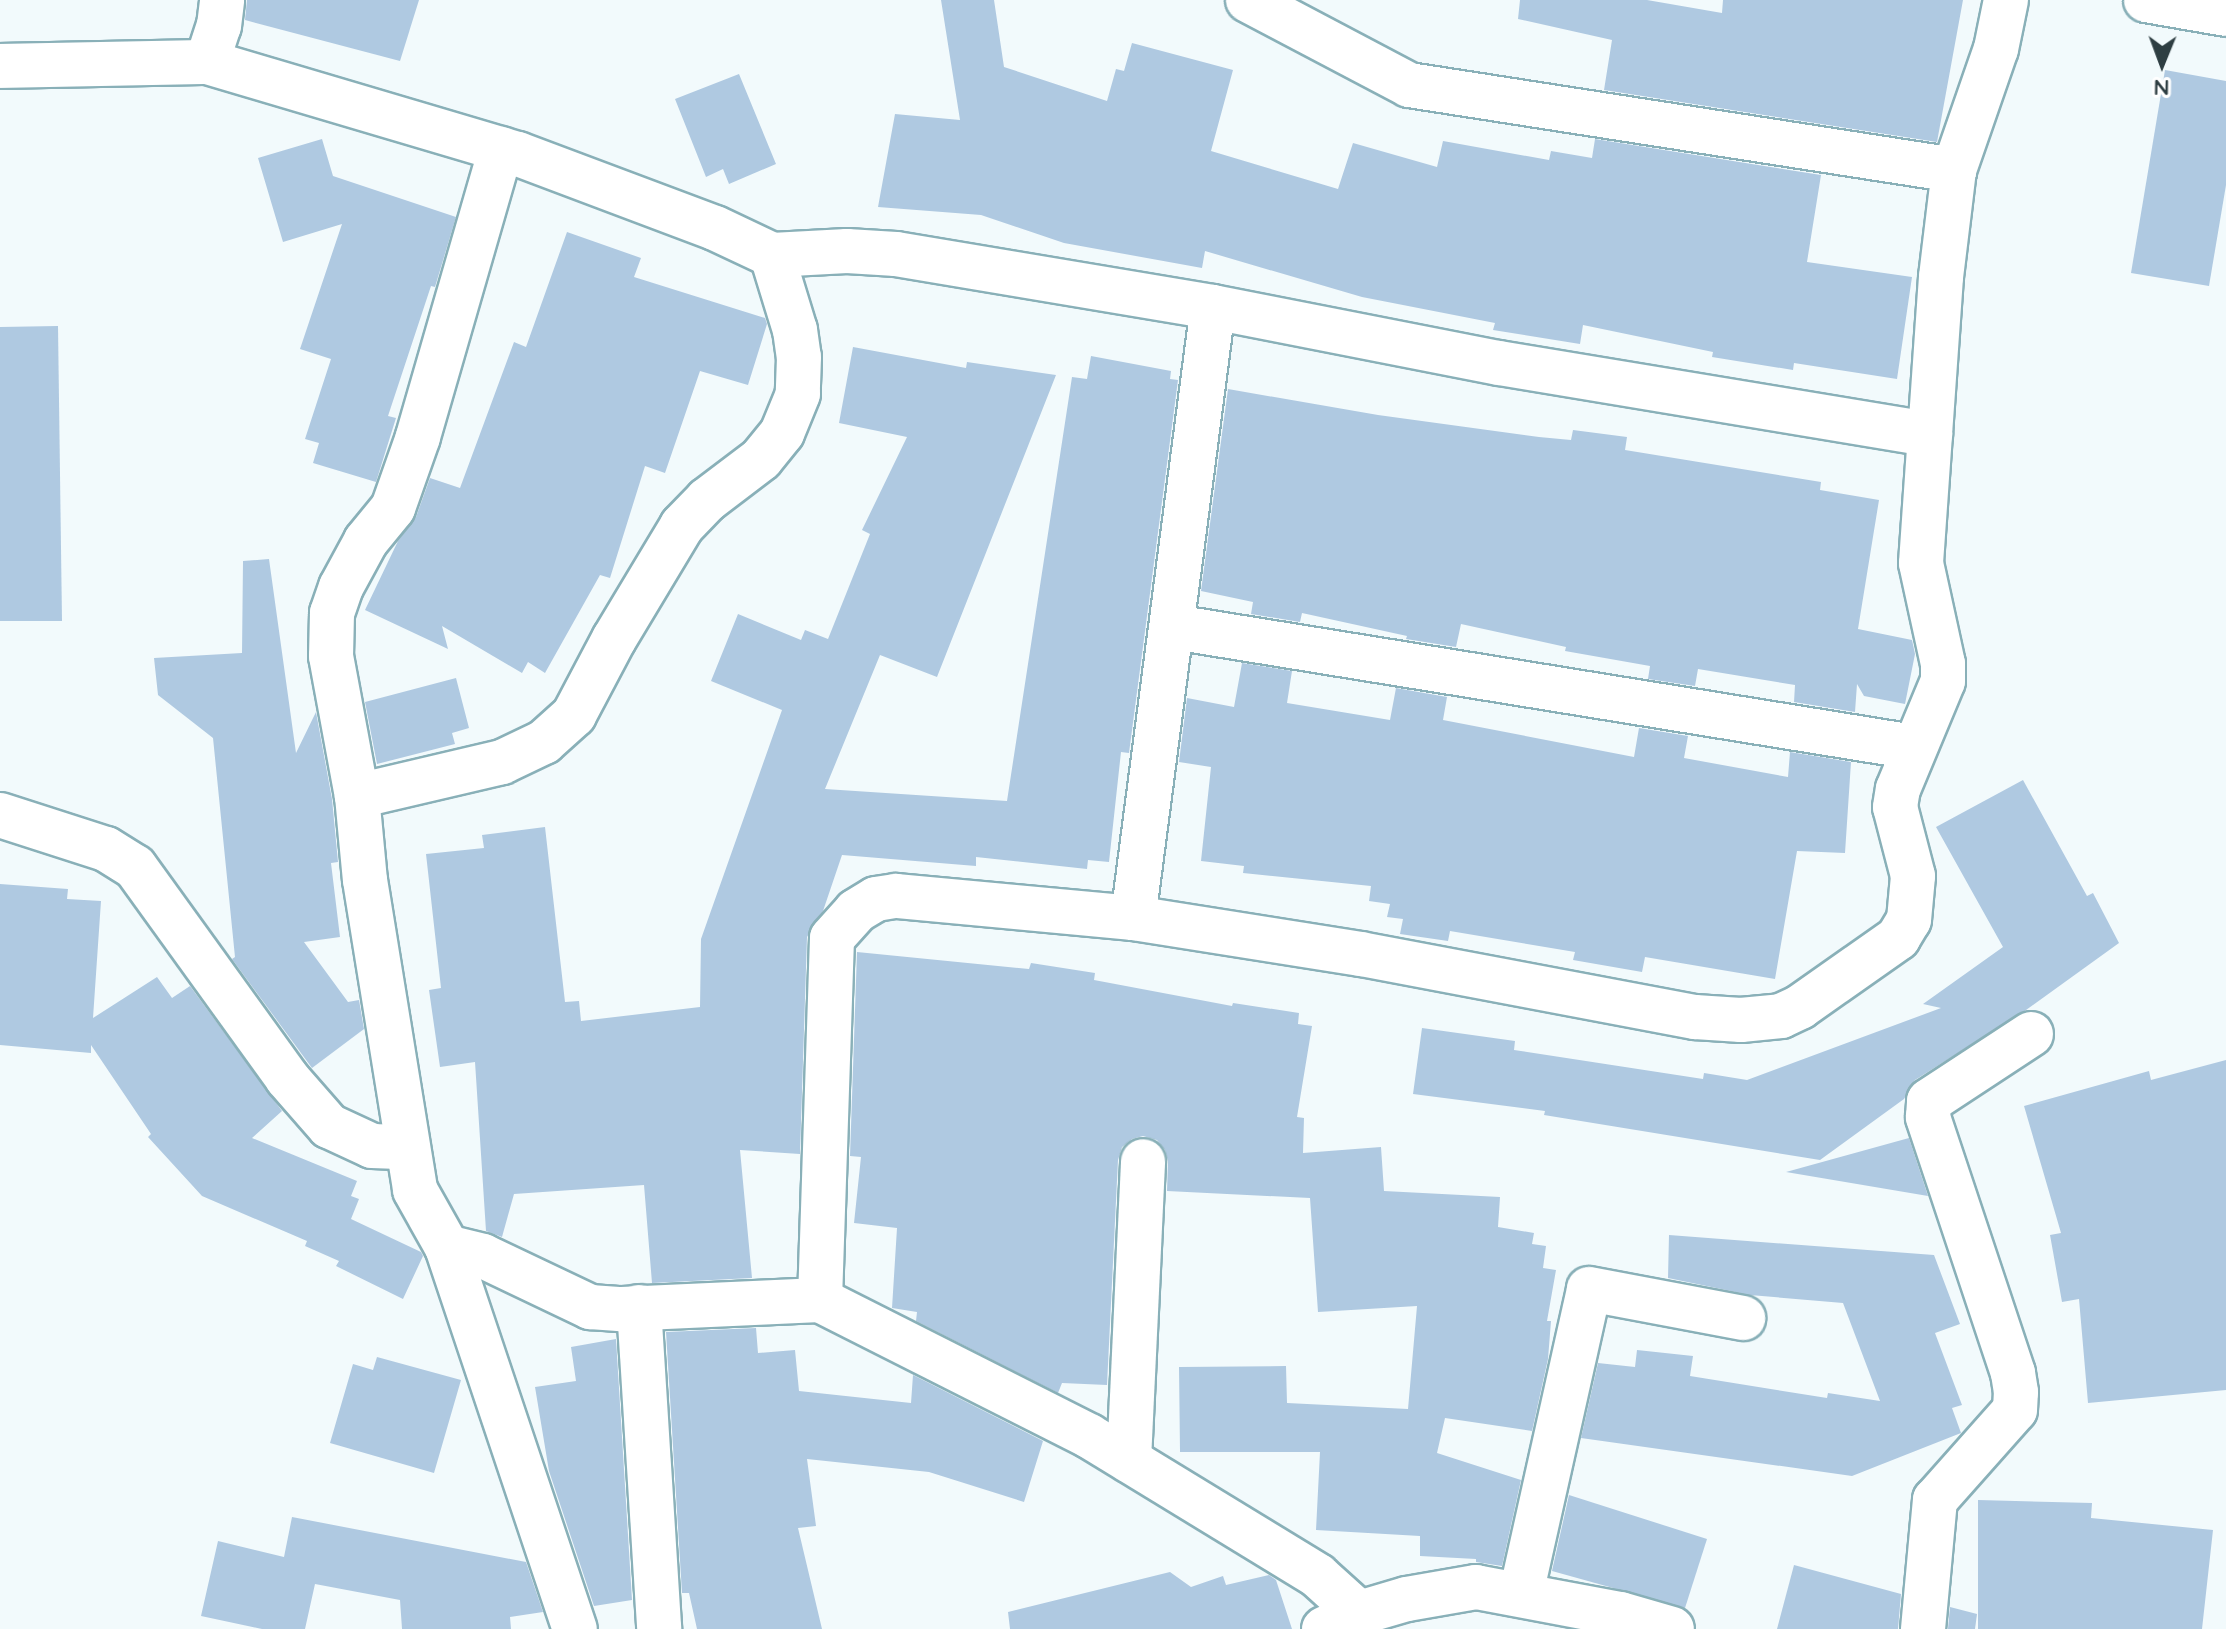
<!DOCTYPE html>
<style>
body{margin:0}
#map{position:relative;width:2226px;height:1629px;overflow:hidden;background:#f2fafc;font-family:Quicksand,sans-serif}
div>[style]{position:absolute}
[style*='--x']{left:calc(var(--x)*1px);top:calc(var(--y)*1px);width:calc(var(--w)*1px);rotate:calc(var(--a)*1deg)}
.building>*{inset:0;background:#afc9e1}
.roads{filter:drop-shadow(2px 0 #89b0b8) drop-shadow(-2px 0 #89b0b8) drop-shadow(0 2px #89b0b8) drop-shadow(0 -2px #89b0b8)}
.minor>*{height:44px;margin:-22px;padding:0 22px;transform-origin:22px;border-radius:22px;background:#fff}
span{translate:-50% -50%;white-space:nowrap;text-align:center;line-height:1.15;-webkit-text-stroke:7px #fff;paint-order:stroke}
.north{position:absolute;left:2122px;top:24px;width:80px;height:80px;-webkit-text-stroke:6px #fff;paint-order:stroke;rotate:181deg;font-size:22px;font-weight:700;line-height:32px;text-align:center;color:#2e3e42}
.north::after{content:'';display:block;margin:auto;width:28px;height:36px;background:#2e3e42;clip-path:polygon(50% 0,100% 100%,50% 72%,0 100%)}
</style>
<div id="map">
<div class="building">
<i style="clip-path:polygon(247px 0,419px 0,400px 61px,245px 20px)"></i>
<i style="clip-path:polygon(941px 0,994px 0,1004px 67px,1107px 101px,1116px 69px,1124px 71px,1132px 43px,1233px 70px,1211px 151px,1338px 189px,1353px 143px,1437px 167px,1443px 141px,1549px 160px,1551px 151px,1592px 158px,1595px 139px,1821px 175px,1807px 262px,1912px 277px,1897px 379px,1794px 363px,1793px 370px,1712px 357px,1713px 352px,1583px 325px,1580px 344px,1493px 330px,1495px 323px,1362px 297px,1205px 251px,1202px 268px,1064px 243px,981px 215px,878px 207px,895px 114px,960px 120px)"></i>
<i style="clip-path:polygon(1520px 0,1647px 0,1722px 13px,1723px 0,1963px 0,1937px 142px,1604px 90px,1612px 40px,1518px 19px)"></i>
<i style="clip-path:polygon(2165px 70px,2226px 81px,2226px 185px,2209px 286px,2131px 273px)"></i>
<i style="clip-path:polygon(739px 74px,776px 164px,729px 184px,723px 169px,706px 177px,675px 99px)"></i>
<i style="clip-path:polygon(322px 139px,333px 176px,456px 217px,435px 287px,431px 286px,388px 416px,396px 418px,376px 482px,313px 463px,319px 443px,305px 439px,331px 359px,300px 349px,342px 224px,283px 242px,258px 158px)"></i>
<i style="clip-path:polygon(567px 232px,641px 258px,634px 277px,765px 318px,767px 324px,748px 385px,700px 371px,665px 473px,645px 466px,610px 578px,600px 575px,545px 673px,528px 662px,522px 673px,442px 626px,448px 649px,365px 610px,398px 541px,416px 517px,430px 478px,460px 488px,514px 342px,526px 347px)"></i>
<i style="clip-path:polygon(58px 326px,62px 621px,0 621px,0 327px)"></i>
<i style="clip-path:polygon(853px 347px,966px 368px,967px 362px,1056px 375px,937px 677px,880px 655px,825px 789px,1007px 801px,1072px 377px,1087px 379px,1091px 356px,1171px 371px,1170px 379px,1178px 380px,1129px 753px,1121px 752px,1109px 862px,1088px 860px,1087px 869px,976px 857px,976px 866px,842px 855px,823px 911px,807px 937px,800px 1154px,740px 1150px,752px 1278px,652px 1283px,644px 1185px,514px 1194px,502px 1237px,486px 1231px,475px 1062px,440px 1067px,429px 990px,441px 988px,426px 854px,484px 848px,482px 835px,545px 827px,565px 1002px,579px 1001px,581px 1021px,700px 1007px,701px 939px,782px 710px,711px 681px,738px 614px,801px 640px,805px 630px,828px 639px,870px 534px,862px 530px,907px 437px,839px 423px)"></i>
<i style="clip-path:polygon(1228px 389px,1378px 415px,1539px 437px,1571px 440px,1573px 430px,1627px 437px,1625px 450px,1821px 482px,1820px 490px,1879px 500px,1858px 629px,1912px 640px,1915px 654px,1905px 704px,1864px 696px,1857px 684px,1855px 712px,1794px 702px,1795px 685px,1698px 669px,1695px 686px,1648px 679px,1650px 666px,1565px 651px,1566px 647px,1461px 624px,1456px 647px,1406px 639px,1407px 636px,1302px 613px,1300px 622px,1251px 614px,1253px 602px,1201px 591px)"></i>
<i style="clip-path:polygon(269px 559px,296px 753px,316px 712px,332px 799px,338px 862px,331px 863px,340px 937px,304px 942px,348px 1002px,359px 1000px,364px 1029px,312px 1068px,232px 959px,235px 957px,213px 738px,158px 695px,154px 658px,242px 653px,243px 561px)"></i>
<i style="clip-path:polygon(1242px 663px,1292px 671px,1287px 703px,1390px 720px,1396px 688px,1447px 697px,1443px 720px,1634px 757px,1639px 728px,1688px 736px,1684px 758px,1788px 777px,1790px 752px,1851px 762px,1845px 853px,1797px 851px,1775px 979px,1645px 957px,1642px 972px,1573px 960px,1575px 952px,1450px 931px,1448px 941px,1400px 934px,1403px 919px,1387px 917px,1390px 904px,1369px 901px,1371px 886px,1243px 873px,1244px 866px,1201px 861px,1211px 767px,1179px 762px,1187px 698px,1234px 707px)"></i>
<i style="clip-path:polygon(456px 678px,469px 728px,452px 733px,455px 744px,377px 764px,365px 702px)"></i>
<i style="clip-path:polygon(2023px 780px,2087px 896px,2093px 893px,2119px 943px,2026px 1010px,1915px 1080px,1904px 1099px,1820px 1160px,1544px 1115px,1545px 1111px,1413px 1094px,1422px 1028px,1515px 1041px,1514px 1050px,1703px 1079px,1704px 1073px,1747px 1080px,1941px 1008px,1923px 1004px,2003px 947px,1936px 827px)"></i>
<i style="clip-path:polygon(0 884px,68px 889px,67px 899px,101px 901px,93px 1018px,157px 977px,172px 998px,190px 986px,282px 1111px,252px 1138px,357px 1181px,351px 1196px,359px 1199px,351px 1219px,421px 1252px,423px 1256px,403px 1299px,336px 1266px,339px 1261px,305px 1246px,307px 1241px,202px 1196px,148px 1137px,151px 1134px,91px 1045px,91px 1053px,0 1045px)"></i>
<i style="clip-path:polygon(857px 952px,1029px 969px,1031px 963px,1095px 973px,1094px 980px,1232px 1006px,1233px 1003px,1299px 1013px,1298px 1024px,1312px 1026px,1297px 1117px,1304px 1118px,1303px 1153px,1381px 1147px,1384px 1191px,1500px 1197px,1498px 1227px,1534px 1233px,1532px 1244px,1546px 1246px,1543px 1268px,1556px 1270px,1547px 1321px,1551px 1321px,1548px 1359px,1532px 1431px,1445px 1418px,1437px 1453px,1521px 1480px,1502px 1566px,1476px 1562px,1476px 1559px,1420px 1556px,1420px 1536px,1316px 1530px,1320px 1452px,1180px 1452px,1179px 1367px,1286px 1366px,1287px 1403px,1408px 1409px,1417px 1306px,1318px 1312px,1310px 1198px,1167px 1191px,1168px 1161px,1165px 1150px,1157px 1140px,1143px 1136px,1132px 1139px,1122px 1147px,1118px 1160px,1107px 1385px,1062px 1383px,1058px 1393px,916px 1321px,917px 1312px,892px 1308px,897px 1228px,854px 1223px,861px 1157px,850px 1156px)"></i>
<i style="clip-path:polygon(2226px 1060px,2226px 1390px,2088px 1403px,2079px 1299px,2062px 1302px,2050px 1235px,2061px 1233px,2024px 1106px,2149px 1071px,2151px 1080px)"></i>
<i style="clip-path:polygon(1909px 1138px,1928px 1196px,1786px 1172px)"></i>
<i style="clip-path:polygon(1669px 1235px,1934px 1255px,1960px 1324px,1935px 1333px,1962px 1405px,1952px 1408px,1961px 1433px,1852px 1476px,1581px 1438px,1598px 1363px,1635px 1367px,1637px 1350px,1693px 1356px,1690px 1376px,1827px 1398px,1828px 1393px,1880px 1401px,1843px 1303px,1750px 1295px,1668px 1278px)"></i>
<i style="clip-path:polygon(756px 1328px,758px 1353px,795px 1350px,799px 1391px,911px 1403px,913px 1375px,1043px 1441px,1024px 1502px,929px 1472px,807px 1459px,816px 1526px,798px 1528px,822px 1629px,697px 1629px,689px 1593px,682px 1593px,666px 1332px)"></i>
<i style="clip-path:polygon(616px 1339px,632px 1600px,594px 1606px,549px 1471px,535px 1387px,576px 1381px,571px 1347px)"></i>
<i style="clip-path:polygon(377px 1357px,461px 1380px,434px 1473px,330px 1443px,353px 1364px,373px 1370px)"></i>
<i style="clip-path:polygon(1569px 1495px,1707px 1539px,1685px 1608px,1552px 1571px)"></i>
<i style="clip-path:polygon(1978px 1500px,2092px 1503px,2091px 1518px,2213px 1530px,2202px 1629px,1978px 1629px)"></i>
<i style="clip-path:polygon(292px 1517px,526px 1562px,543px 1612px,510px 1617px,511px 1629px,402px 1629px,400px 1600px,315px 1584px,305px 1629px,262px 1629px,201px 1616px,218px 1541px,284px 1557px)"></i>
<i style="clip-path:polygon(1794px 1565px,1901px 1594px,1898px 1629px,1777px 1629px)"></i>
<i style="clip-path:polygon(1170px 1572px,1191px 1587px,1223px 1576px,1226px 1585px,1269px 1575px,1276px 1580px,1292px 1629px,1010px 1629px,1008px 1612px)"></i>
<i style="clip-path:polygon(1950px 1607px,1977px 1614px,1975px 1629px,1948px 1629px)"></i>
</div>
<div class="roads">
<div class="minor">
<i style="--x:1248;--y:0;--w:182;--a:27.8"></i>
<i style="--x:1409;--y:85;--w:552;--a:8.86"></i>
<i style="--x:2146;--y:0;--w:81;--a:9.9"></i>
<i style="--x:207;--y:62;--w:38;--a:-72"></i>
<i style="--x:219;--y:26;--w:26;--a:-83"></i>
<i style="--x:0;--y:66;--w:207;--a:-1.1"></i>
<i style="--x:207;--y:62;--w:324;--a:16.5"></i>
<i style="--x:518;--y:154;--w:210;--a:20.6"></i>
<i style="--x:715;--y:228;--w:63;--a:25.3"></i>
<i style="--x:772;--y:255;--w:78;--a:73"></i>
<i style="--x:795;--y:330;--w:27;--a:82"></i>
<i style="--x:799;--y:357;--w:37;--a:92"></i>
<i style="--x:798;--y:394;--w:42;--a:112.3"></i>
<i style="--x:782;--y:433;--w:33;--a:129"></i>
<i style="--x:761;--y:459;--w:68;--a:142.8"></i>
<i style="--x:707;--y:500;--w:36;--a:134"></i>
<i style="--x:682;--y:526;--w:132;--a:121"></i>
<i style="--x:614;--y:639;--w:86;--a:117.8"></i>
<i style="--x:574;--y:715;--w:40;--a:138"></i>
<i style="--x:544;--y:742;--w:47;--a:154.5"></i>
<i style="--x:502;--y:762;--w:149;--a:166.8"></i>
<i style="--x:501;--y:149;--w:300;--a:106.1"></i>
<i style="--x:418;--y:437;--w:75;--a:109.4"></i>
<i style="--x:393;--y:508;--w:43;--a:129.3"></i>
<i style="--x:366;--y:541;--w:52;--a:118.5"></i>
<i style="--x:341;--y:587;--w:28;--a:109"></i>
<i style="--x:332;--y:613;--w:43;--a:91.3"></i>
<i style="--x:331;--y:656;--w:142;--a:79.5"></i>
<i style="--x:357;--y:796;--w:84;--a:84.6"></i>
<i style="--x:365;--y:880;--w:314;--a:80.8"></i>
<i style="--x:415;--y:1190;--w:65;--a:60.7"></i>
<i style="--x:447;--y:1247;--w:403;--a:71.5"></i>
<i style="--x:772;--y:255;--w:75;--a:-3.1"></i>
<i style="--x:847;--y:251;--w:49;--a:3.5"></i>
<i style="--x:896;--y:254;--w:321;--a:9.5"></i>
<i style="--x:1213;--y:307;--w:291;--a:11.1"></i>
<i style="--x:1499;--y:363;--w:437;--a:9.4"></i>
<i style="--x:1174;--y:627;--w:749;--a:9.22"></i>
<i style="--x:0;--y:815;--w:111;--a:17.8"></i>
<i style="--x:106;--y:849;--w:34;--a:32"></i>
<i style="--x:135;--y:867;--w:260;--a:54.2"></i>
<i style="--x:287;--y:1078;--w:64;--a:48.8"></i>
<i style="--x:329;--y:1126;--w:47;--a:24.9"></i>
<i style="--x:372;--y:1146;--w:34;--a:2"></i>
<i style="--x:1133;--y:918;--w:616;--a:-82.54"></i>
<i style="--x:447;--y:1247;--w:37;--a:14"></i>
<i style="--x:483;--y:1256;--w:119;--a:25.5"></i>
<i style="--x:590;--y:1307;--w:32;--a:4"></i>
<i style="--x:622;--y:1309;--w:198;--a:-2.6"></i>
<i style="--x:820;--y:1300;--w:301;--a:26.8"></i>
<i style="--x:1089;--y:1436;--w:268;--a:31.4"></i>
<i style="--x:1318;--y:1576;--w:55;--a:42.1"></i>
<i style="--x:820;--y:1300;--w:362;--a:-88.1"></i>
<i style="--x:832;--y:938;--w:36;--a:-48"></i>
<i style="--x:856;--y:911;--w:23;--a:-31"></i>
<i style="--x:876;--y:899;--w:20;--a:-9"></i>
<i style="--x:896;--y:896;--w:238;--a:5.3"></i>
<i style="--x:1133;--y:918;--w:231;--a:9"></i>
<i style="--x:1361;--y:954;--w:340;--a:10.7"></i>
<i style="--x:1695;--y:1017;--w:46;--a:3.7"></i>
<i style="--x:1741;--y:1020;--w:40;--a:-5.7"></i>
<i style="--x:1781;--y:1016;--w:21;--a:-25"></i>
<i style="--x:1800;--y:1007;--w:120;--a:-35.1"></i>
<i style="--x:1898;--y:938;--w:21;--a:-59"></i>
<i style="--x:1909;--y:920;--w:44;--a:-84.8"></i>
<i style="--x:1913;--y:876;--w:71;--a:-104.6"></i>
<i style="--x:1895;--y:807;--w:18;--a:-81"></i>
<i style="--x:1898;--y:789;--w:117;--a:-67.4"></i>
<i style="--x:1943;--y:681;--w:17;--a:-90"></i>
<i style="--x:1943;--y:664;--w:103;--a:-102.3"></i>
<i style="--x:1921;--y:563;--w:287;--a:-86"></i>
<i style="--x:1941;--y:277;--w:108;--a:-83.1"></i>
<i style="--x:1954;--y:170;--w:128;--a:-70.9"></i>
<i style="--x:1996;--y:49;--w:50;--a:-78.5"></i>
<i style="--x:639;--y:1307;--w:323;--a:86.4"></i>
<i style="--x:1129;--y:1460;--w:299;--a:-87.3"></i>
<i style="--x:1521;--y:1594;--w:312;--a:-77.4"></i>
<i style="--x:1589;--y:1289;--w:157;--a:10.7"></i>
<i style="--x:1324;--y:1629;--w:38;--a:-25"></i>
<i style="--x:1359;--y:1613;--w:50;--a:-16.3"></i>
<i style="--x:1407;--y:1599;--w:70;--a:-9.9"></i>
<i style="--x:1476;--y:1587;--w:147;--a:10.6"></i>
<i style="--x:1620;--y:1614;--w:54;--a:16.1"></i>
<i style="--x:1923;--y:1629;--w:130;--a:-84.7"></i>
<i style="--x:1935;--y:1500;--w:120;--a:-48.4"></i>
<i style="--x:2015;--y:1410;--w:18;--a:-87"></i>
<i style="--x:2016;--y:1392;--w:19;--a:-99"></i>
<i style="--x:2013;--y:1373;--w:270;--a:-108.4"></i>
<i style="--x:1928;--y:1117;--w:16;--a:-86"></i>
<i style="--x:1929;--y:1101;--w:122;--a:-33.3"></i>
</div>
</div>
<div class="north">N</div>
</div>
